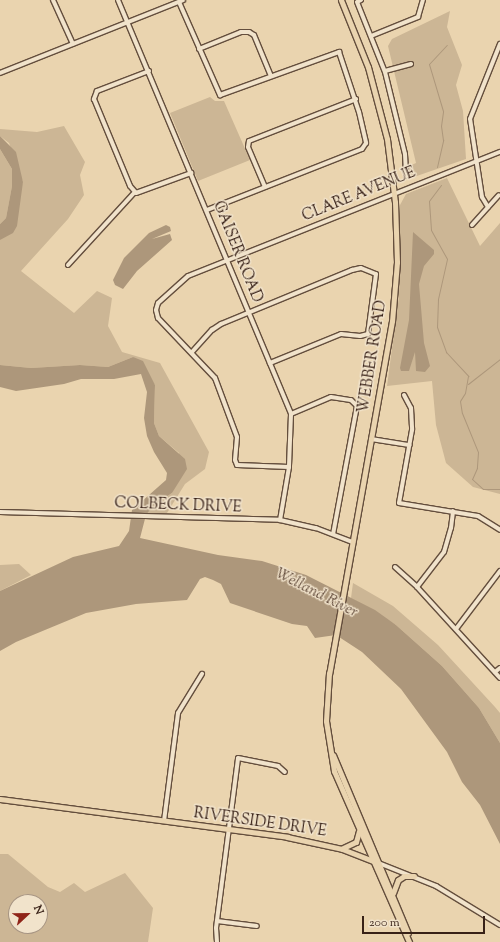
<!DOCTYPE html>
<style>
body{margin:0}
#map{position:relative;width:500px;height:942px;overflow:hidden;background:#ead4af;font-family:"Sorts Mill Goudy",serif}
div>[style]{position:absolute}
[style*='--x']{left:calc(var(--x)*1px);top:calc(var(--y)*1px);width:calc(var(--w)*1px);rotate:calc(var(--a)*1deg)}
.green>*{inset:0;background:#ccb695}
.water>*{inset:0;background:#ad977b}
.stream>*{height:1px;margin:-0.5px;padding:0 0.5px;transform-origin:0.5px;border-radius:0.5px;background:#ad977b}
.roads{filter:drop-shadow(1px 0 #644e3d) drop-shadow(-1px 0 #644e3d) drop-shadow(0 1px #644e3d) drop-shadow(0 -1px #644e3d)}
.minor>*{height:4px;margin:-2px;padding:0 2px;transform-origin:2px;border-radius:2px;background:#f1e3cb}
.major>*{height:5px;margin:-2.5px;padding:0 2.5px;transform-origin:2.5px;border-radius:2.5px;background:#ead4af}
span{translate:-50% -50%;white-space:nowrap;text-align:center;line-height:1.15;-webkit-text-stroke:3px #f1e3cb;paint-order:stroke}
.street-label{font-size:15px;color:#382117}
.water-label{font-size:16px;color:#614a3a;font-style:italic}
.north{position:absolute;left:8px;top:894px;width:40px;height:40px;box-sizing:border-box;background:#f1e3cb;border:1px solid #a79583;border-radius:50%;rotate:68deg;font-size:11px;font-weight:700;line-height:16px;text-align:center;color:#382117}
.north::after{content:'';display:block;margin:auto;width:14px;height:18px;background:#8f2418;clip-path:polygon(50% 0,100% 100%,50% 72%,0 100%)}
.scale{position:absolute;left:362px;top:916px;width:123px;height:18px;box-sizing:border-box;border:2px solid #382117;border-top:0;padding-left:5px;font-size:12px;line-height:14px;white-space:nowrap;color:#382117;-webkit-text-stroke:3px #f1e3cb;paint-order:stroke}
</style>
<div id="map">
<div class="green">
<i style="clip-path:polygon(450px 11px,447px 27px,462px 65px,456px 85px,463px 111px,466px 159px,408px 179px,407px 167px,416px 163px,388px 46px,392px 39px)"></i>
<i style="clip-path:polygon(210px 97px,215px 101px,224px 101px,250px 160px,198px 181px,170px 113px)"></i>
<i style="clip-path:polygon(64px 126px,85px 162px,80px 175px,84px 195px,68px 219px,21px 271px,74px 313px,97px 291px,112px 298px,108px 326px,122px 352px,160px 363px,209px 452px,205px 469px,185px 484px,167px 513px,146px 515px,154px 505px,172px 493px,179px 453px,159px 436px,154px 423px,155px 385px,133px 357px,108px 367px,80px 365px,31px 368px,0 365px,0 240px,23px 182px,9px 143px,0 136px,0 129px,37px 132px)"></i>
<i style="clip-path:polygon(0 149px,12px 169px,12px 186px,6px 218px,0 224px)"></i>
<i style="clip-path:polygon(447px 178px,480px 246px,500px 223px,500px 494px,473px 487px,446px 463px,436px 425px,432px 381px,387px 386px,399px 296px,400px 205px,406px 194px)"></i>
<i style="clip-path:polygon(19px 564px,31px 575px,0 591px,0 565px)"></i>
<i style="clip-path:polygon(353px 583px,393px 606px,438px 645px,495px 707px,500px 713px,500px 743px,479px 708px,442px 666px,396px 625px,351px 598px)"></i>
<i style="clip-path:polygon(evenodd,0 854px,8px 854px,48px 887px,60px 892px,74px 883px,85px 892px,125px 873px,153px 908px,148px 942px,0 942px,0 854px,16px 902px,40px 902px,40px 926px,16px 926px,16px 902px)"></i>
</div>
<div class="water">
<i style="clip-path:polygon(0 136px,16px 152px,23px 182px,17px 226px,13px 233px,0 240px,0 224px,6px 218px,12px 186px,12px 169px,0 149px)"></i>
<i style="clip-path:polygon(166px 225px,170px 227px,171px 231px,152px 239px,170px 234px,172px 240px,137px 271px,123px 289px,115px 285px,113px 280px,124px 258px,149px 233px)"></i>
<i style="clip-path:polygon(413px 232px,434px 250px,434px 254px,424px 266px,419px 284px,424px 343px,430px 366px,425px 372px,416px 371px,415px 352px,409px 371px,401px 371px,400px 368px,409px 320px)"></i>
<i style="clip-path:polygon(133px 357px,143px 361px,155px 385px,154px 423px,159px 436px,185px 459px,187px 469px,172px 493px,154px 505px,146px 515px,140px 538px,218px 555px,262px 561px,306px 575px,375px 610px,396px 625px,442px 666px,479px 708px,500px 743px,500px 844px,480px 805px,462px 782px,447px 752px,401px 689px,362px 652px,336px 635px,315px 638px,307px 626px,292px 624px,230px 603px,221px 584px,213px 580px,205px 577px,200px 579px,187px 600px,136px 604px,86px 613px,16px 642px,0 651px,0 591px,73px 557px,119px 546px,129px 531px,132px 510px,166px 480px,167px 473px,154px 452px,147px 436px,144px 418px,147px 392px,141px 374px,114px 379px,81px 379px,64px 384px,16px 391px,0 387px,0 365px,31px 368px,80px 365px,108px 367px)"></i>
</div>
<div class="stream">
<i style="--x:437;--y:167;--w:28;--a:-77"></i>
<i style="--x:443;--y:140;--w:14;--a:-98"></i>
<i style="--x:441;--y:126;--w:15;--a:-82"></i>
<i style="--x:443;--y:111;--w:49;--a:-106.6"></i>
<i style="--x:429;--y:64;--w:26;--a:-47"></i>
<i style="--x:441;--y:185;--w:20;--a:127"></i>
<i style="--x:429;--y:201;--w:29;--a:86"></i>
<i style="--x:431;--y:230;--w:33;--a:61"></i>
<i style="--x:447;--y:259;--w:41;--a:102.7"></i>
<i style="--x:438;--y:299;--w:28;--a:92"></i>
<i style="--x:437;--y:327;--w:27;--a:70"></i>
<i style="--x:446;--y:352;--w:33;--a:47"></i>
<i style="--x:468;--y:376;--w:17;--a:100"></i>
<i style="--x:465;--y:393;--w:9;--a:122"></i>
<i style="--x:460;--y:401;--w:12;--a:81"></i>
<i style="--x:462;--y:413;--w:42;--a:67.7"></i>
<i style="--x:478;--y:452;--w:16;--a:94"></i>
<i style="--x:477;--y:468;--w:12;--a:114"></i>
<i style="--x:472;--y:479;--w:15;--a:42"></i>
<i style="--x:483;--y:489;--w:17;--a:0"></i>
<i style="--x:468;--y:384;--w:41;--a:-38"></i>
</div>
<div class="roads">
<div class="minor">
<i style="--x:53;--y:0;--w:48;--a:65.6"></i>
<i style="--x:118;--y:0;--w:449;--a:67.3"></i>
<i style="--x:291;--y:414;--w:53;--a:92.2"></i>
<i style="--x:289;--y:467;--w:54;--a:99.6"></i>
<i style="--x:361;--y:0;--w:4;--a:153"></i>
<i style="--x:357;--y:2;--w:75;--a:68.2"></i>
<i style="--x:385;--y:72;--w:84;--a:76.3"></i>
<i style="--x:405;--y:154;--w:22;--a:87"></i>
<i style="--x:179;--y:2;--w:102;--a:66.2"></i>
<i style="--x:220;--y:95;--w:127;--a:-19.9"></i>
<i style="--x:339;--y:52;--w:63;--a:71.6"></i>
<i style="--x:359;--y:112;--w:32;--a:77"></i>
<i style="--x:366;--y:143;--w:7;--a:124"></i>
<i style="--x:362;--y:149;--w:167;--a:158.5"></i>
<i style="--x:371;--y:36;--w:51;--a:-22"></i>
<i style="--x:418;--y:17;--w:18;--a:-74"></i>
<i style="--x:199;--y:49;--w:45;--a:-22"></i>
<i style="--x:241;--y:32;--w:8;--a:0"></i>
<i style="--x:249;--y:32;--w:6;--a:31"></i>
<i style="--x:254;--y:35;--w:44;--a:67.5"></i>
<i style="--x:149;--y:71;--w:56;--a:159"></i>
<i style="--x:97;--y:91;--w:9;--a:111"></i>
<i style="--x:94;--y:99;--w:94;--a:67.5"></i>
<i style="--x:130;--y:186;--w:9;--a:49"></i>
<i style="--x:136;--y:193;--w:59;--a:-20"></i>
<i style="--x:385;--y:71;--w:27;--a:-15"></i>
<i style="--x:0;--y:73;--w:197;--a:-21.7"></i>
<i style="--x:265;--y:187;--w:43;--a:-113"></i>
<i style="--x:248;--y:147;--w:6;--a:-81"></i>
<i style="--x:249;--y:141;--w:115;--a:-21.4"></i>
<i style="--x:488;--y:207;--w:12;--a:-121"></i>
<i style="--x:482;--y:197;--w:79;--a:-98.7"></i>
<i style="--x:470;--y:119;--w:81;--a:-68.2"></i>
<i style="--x:472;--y:225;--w:40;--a:-48"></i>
<i style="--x:68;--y:265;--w:99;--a:-47.5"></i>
<i style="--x:192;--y:352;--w:30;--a:-48"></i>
<i style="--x:212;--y:330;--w:11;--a:-34"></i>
<i style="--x:221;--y:324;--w:142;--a:-22.4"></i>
<i style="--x:352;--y:270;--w:9;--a:-13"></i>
<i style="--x:361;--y:268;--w:16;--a:22"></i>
<i style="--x:376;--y:274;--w:61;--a:97.6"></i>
<i style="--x:368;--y:334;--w:8;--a:166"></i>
<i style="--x:360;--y:336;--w:19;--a:-174"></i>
<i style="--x:341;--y:334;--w:77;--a:157.8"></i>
<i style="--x:404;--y:395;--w:15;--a:62"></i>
<i style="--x:411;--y:408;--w:22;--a:87"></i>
<i style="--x:412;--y:430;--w:74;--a:100.1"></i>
<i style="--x:399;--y:503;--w:80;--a:9.3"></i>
<i style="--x:478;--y:516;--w:26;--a:32"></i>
<i style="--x:291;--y:414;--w:43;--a:-23"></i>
<i style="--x:331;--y:397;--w:20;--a:9"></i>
<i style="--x:351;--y:400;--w:8;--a:45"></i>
<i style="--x:357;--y:406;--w:130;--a:100.6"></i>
<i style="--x:371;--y:439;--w:39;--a:9"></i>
<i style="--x:289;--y:467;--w:52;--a:-177.8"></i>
<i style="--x:237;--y:465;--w:5;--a:-112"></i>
<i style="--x:235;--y:460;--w:23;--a:-85"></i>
<i style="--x:237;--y:437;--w:63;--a:-110.4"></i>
<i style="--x:215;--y:378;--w:83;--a:-133.5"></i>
<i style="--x:158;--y:318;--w:8;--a:-104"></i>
<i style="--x:156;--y:310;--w:7;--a:-74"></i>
<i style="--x:158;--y:303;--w:40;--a:-42"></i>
<i style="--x:188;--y:276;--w:336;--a:-21.7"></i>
<i style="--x:0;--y:512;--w:280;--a:1.6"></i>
<i style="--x:280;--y:520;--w:37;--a:13"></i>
<i style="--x:316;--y:528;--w:40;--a:21"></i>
<i style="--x:395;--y:567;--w:30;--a:42"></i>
<i style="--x:417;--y:587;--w:123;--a:47.6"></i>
<i style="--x:417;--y:587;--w:44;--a:-52.4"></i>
<i style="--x:444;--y:552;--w:25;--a:-74"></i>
<i style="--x:451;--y:528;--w:17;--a:-83"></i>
<i style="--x:456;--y:629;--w:73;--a:-52.8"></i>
<i style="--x:495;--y:672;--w:6;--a:-39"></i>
<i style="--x:164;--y:821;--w:109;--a:-82.6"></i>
<i style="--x:178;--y:713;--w:46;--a:-58.4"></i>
<i style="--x:376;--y:862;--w:65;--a:21.8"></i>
<i style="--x:436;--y:886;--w:75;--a:31.4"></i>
<i style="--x:217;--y:921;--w:40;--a:7.1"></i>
<i style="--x:217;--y:942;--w:14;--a:-94"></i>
<i style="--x:216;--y:928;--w:171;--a:-82.6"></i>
<i style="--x:238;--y:758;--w:41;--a:11.3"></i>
<i style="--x:278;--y:766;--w:9;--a:41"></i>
</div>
<div class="major">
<i style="--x:341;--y:0;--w:72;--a:68.1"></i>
<i style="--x:368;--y:67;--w:74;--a:75.2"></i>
<i style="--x:387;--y:139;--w:64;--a:82.8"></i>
<i style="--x:395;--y:202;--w:60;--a:88.1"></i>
<i style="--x:397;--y:262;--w:59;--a:94.8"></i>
<i style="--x:392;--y:321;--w:358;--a:100.1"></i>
<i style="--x:329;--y:673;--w:48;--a:93.6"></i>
<i style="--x:326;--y:721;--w:51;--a:80.9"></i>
<i style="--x:334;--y:771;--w:187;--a:66.3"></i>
<i style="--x:333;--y:755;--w:193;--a:67.2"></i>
<i style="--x:0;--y:799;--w:290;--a:7.5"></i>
<i style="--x:287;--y:837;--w:56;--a:12.3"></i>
<i style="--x:342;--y:849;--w:33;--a:21"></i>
<i style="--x:343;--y:848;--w:14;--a:-25"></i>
<i style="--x:356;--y:842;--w:11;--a:-75"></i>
<i style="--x:393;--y:893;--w:14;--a:-69"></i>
<i style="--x:398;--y:880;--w:7;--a:-34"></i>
<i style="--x:404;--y:876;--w:10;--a:0"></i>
</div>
</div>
<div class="street-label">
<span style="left:359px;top:195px;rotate:-22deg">CLARE AVENUE</span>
<span style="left:237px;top:252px;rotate:68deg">GAISER ROAD</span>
<span style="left:373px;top:357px;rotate:-81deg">WEBBER ROAD</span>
<span style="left:178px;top:506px;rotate:2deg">COLBECK DRIVE</span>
<span style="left:260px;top:823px;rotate:8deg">RIVERSIDE DRIVE</span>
</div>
<div class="water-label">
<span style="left:316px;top:594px;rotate:27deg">Welland River</span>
</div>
<div class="north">N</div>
<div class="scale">200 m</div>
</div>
